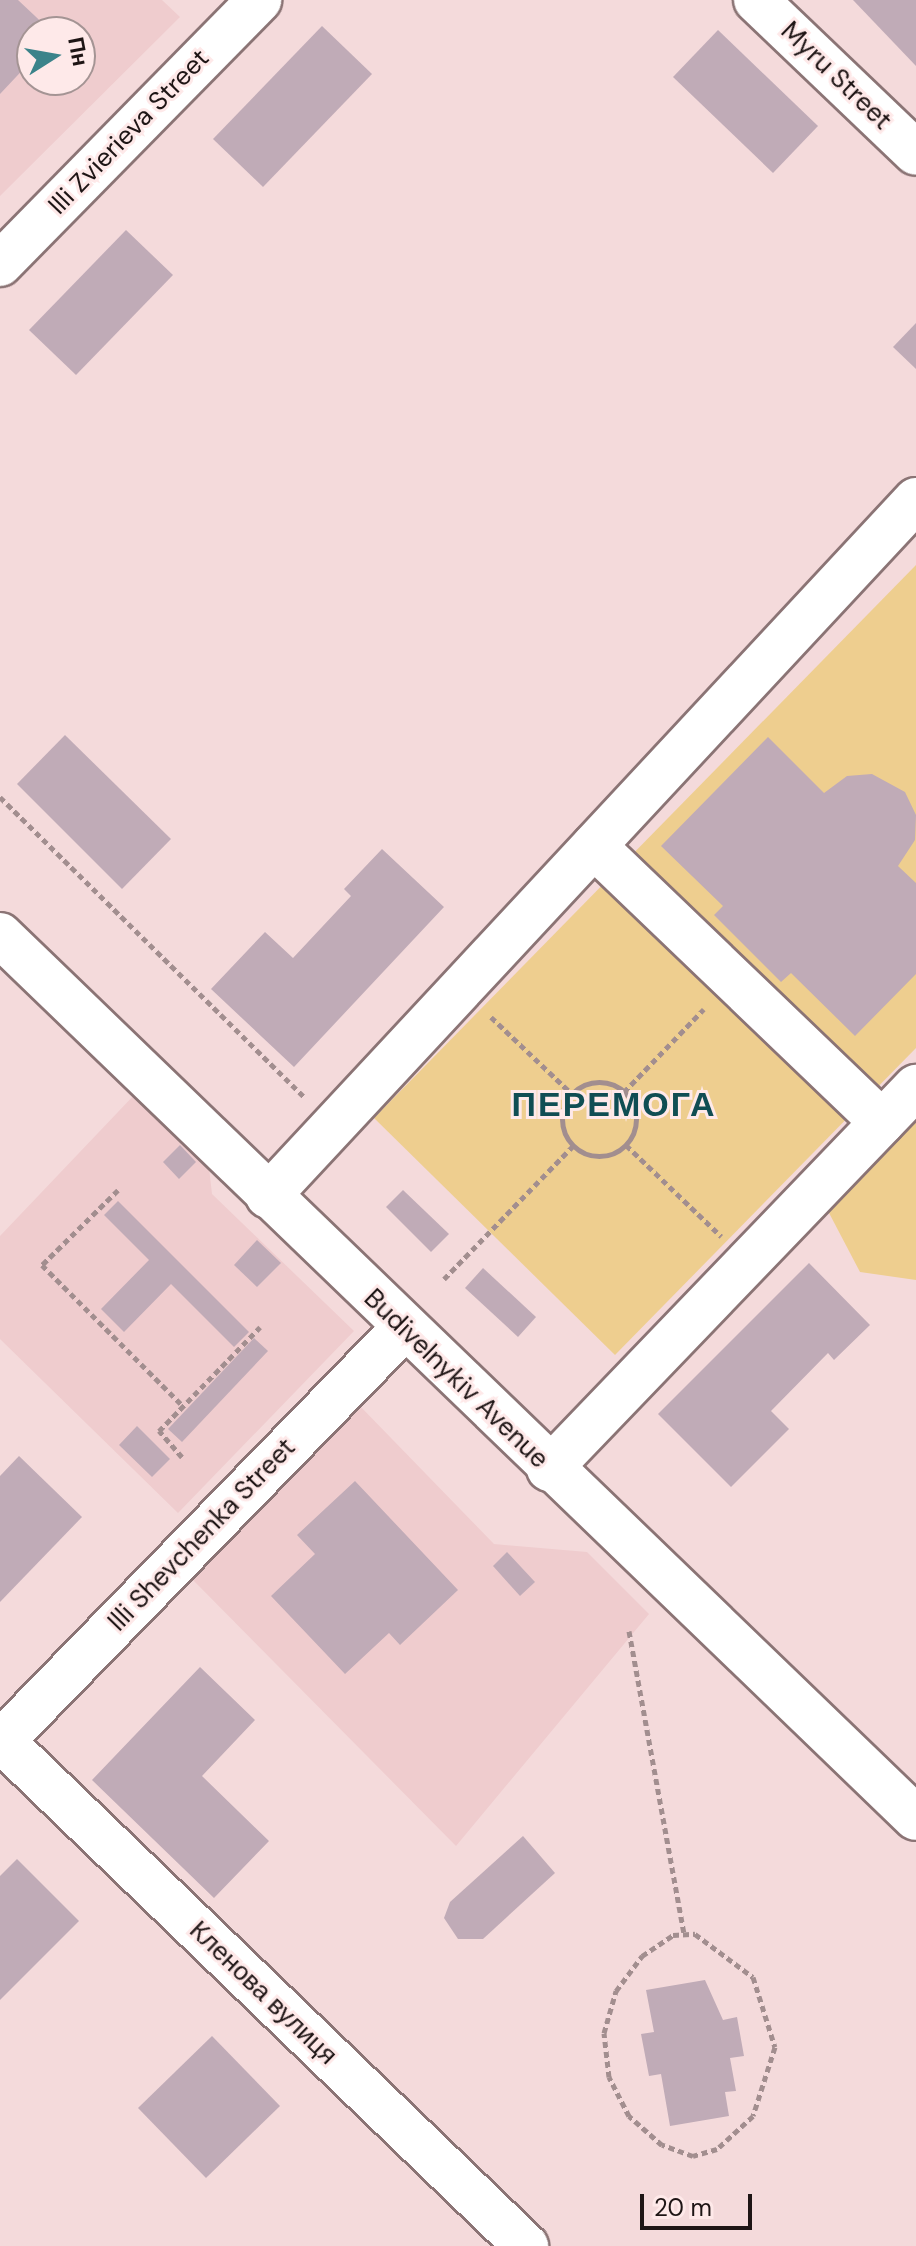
<!DOCTYPE html>
<meta charset="utf-8">
<style>
body{margin:0}
#map{position:relative;width:916px;height:2246px;overflow:hidden;background:#f4dadb;font-family:"DM Sans",sans-serif}
div>[style]{position:absolute}
[style*='--x']{left:calc(var(--x)*1px);top:calc(var(--y)*1px);width:calc(var(--w)*1px);rotate:calc(var(--a)*1deg)}
.built>*{inset:0;background:#efccce}
.green>*{inset:0;background:#eece8f}
.building>*{inset:0;background:#c0abb7}
.path>*{height:5px;margin-top:-2.5px;transform-origin:0;background:repeating-linear-gradient(90deg,#a28e8f 0 6px,transparent 0 10px)}
.path>.ring{margin:-2.5px;padding:0;box-sizing:content-box;background:none;border:5px solid #a28e8f;border-radius:50%}
.roads{filter:drop-shadow(2px 0 #8b7475) drop-shadow(-2px 0 #8b7475) drop-shadow(0 2px #8b7475) drop-shadow(0 -2px #8b7475)}
.minor>*{height:44px;margin:-22px;padding:0 22px;transform-origin:22px;border-radius:22px;background:#fff}
span{translate:-50% -50%;white-space:nowrap;text-align:center;line-height:1.15;-webkit-text-stroke:6px #fee9e9;paint-order:stroke}
.street-label{font-size:26px;color:#1e1515}
.district-label{font-size:34px;color:#104d53;font-weight:700;letter-spacing:2px}
.north{position:absolute;left:16px;top:16px;width:80px;height:80px;box-sizing:border-box;background:#fee9e9;border:2px solid #a49494;border-radius:50%;rotate:79deg;font-size:22px;font-weight:700;line-height:32px;text-align:center;color:#1e1515}
.north::after{content:'';display:block;margin:auto;width:28px;height:36px;background:#3b838a;clip-path:polygon(50% 0,100% 100%,50% 72%,0 100%)}
.scale{position:absolute;left:640px;top:2194px;width:112px;height:36px;box-sizing:border-box;border:4px solid #1e1515;border-top:0;padding-left:10px;font-size:24px;line-height:28px;white-space:nowrap;color:#1e1515;-webkit-text-stroke:6px #fee9e9;paint-order:stroke}
</style>
<div id="map">
<div class="built">
<i style="clip-path:polygon(evenodd,0 0,162px 0,180px 17px,0 196px,0 0,32px 32px,80px 32px,80px 80px,32px 80px,32px 32px)"></i>
<i style="clip-path:polygon(137px 1092px,208px 1159px,212px 1194px,354px 1331px,178px 1513px,0 1339px,0 1236px)"></i>
<i style="clip-path:polygon(358px 1404px,494px 1544px,587px 1552px,649px 1614px,456px 1846px,192px 1579px)"></i>
</div>
<div class="green">
<i style="clip-path:polygon(916px 565px,916px 1048px,615px 1355px,374px 1118px)"></i>
<i style="clip-path:polygon(916px 1121px,916px 1280px,860px 1272px,828px 1211px)"></i>
</div>
<div class="building">
<i style="clip-path:polygon(0 0,18px 0,52px 32px,32px 32px,32px 60px,0 94px)"></i>
<i style="clip-path:polygon(853px 0,916px 0,916px 66px)"></i>
<i style="clip-path:polygon(322px 26px,372px 74px,263px 187px,213px 139px)"></i>
<i style="clip-path:polygon(718px 30px,818px 126px,773px 173px,673px 77px)"></i>
<i style="clip-path:polygon(126px 230px,173px 275px,76px 375px,29px 330px)"></i>
<i style="clip-path:polygon(916px 323px,916px 369px,893px 347px)"></i>
<i style="clip-path:polygon(65px 735px,171px 839px,122px 889px,17px 784px)"></i>
<i style="clip-path:polygon(768px 737px,824px 793px,847px 776px,872px 774px,905px 792px,916px 815px,915px 840px,898px 866px,916px 883px,916px 974px,855px 1036px,791px 973px,781px 982px,714px 915px,723px 906px,661px 846px)"></i>
<i style="clip-path:polygon(382px 849px,444px 907px,294px 1067px,211px 989px,265px 932px,293px 958px,351px 896px,344px 889px)"></i>
<i style="clip-path:polygon(180px 1145px,196px 1162px,179px 1179px,163px 1162px)"></i>
<i style="clip-path:polygon(403px 1190px,449px 1234px,431px 1252px,386px 1207px)"></i>
<i style="clip-path:polygon(118px 1201px,249px 1332px,234px 1347px,171px 1284px,124px 1332px,101px 1309px,149px 1260px,104px 1215px)"></i>
<i style="clip-path:polygon(257px 1240px,281px 1263px,257px 1287px,234px 1265px)"></i>
<i style="clip-path:polygon(809px 1263px,870px 1325px,834px 1360px,828px 1353px,771px 1411px,789px 1429px,731px 1487px,658px 1414px)"></i>
<i style="clip-path:polygon(483px 1268px,536px 1317px,518px 1337px,465px 1288px)"></i>
<i style="clip-path:polygon(254px 1338px,268px 1351px,182px 1442px,168px 1429px)"></i>
<i style="clip-path:polygon(137px 1426px,170px 1459px,152px 1477px,119px 1445px)"></i>
<i style="clip-path:polygon(19px 1456px,82px 1517px,0 1602px,0 1476px)"></i>
<i style="clip-path:polygon(355px 1481px,458px 1590px,400px 1645px,389px 1633px,345px 1674px,271px 1596px,315px 1554px,297px 1535px)"></i>
<i style="clip-path:polygon(507px 1552px,535px 1582px,520px 1596px,493px 1566px)"></i>
<i style="clip-path:polygon(200px 1667px,255px 1720px,202px 1776px,269px 1841px,214px 1898px,92px 1780px)"></i>
<i style="clip-path:polygon(523px 1836px,555px 1873px,483px 1939px,458px 1939px,444px 1918px,450px 1902px)"></i>
<i style="clip-path:polygon(17px 1859px,79px 1921px,0 2000px,0 1876px)"></i>
<i style="clip-path:polygon(705px 1980px,723px 2020px,737px 2017px,744px 2056px,730px 2058px,736px 2091px,725px 2092px,729px 2116px,670px 2126px,661px 2074px,649px 2076px,641px 2034px,654px 2032px,646px 1990px)"></i>
<i style="clip-path:polygon(212px 2036px,280px 2106px,206px 2178px,138px 2108px)"></i>
</div>
<div class="path">
<i style="--x:0;--y:797;--w:427;--a:44.6"></i>
<i style="--x:491;--y:1017;--w:112;--a:43.5"></i>
<i class="ring" style="left:562px;top:1082px;width:69px;height:69px"></i>
<i style="--x:624;--y:1092;--w:115;--a:-46.1"></i>
<i style="--x:626;--y:1145;--w:132;--a:43.8"></i>
<i style="--x:118;--y:1190;--w:107;--a:135.4"></i>
<i style="--x:42;--y:1265;--w:199;--a:45"></i>
<i style="--x:444;--y:1279;--w:185;--a:-45.9"></i>
<i style="--x:182;--y:1457;--w:35;--a:-131"></i>
<i style="--x:159;--y:1431;--w:145;--a:-45.8"></i>
<i style="--x:629;--y:1631;--w:308;--a:79.7"></i>
<i style="--x:695;--y:1934;--w:72;--a:36.6"></i>
<i style="--x:753;--y:1977;--w:73;--a:72.6"></i>
<i style="--x:775;--y:2047;--w:72;--a:107.7"></i>
<i style="--x:753;--y:2116;--w:49;--a:137.5"></i>
<i style="--x:717;--y:2149;--w:25;--a:164"></i>
<i style="--x:693;--y:2156;--w:33;--a:-160"></i>
<i style="--x:662;--y:2145;--w:44;--a:-138.7"></i>
<i style="--x:629;--y:2116;--w:44;--a:-117.1"></i>
<i style="--x:609;--y:2077;--w:44;--a:-96.5"></i>
<i style="--x:604;--y:2033;--w:44;--a:-74.1"></i>
<i style="--x:616;--y:1991;--w:44;--a:-53.4"></i>
<i style="--x:642;--y:1956;--w:37;--a:-34"></i>
<i style="--x:673;--y:1935;--w:22;--a:-3"></i>
</div>
<div class="roads">
<div class="minor">
<i style="--x:756;--y:0;--w:221;--a:43.7"></i>
<i style="--x:0;--y:264;--w:370;--a:-45.5"></i>
<i style="--x:594;--y:846;--w:399;--a:43.8"></i>
<i style="--x:0;--y:935;--w:1272;--a:43.95"></i>
<i style="--x:268;--y:1196;--w:951;--a:-47.05"></i>
<i style="--x:549;--y:1469;--w:530;--a:-46.15"></i>
<i style="--x:0;--y:1739;--w:731;--a:43.95"></i>
<i style="--x:0;--y:1743;--w:579;--a:-45.77"></i>
</div>
</div>
<div class="street-label">
<span style="left:836px;top:76px;rotate:44deg">Myru Street</span>
<span style="left:129px;top:132px;rotate:-46deg">Illi Zvierieva Street</span>
<span style="left:456px;top:1379px;rotate:44deg">Budivelnykiv Avenue</span>
<span style="left:202px;top:1535px;rotate:-46deg">Illi Shevchenka Street</span>
<span style="left:263px;top:1993px;rotate:44deg">Кленова вулиця</span>
</div>
<div class="district-label">
<span style="left:614px;top:1105px">ПЕРЕМОГА</span>
</div>
<div class="north">Пн</div>
<div class="scale">20 m</div>
</div>
